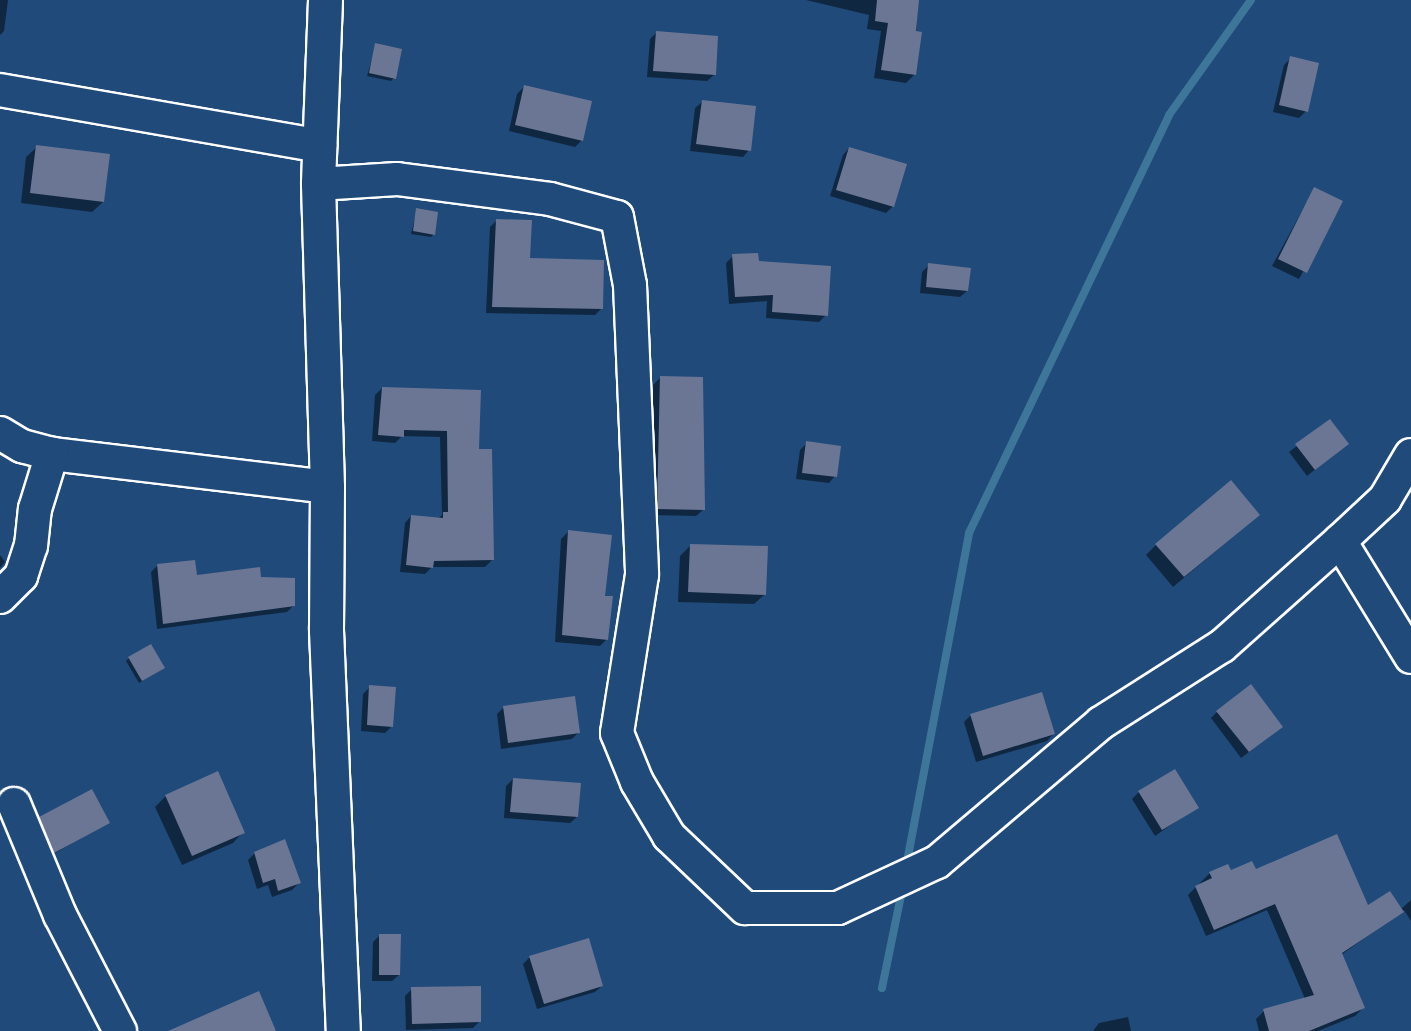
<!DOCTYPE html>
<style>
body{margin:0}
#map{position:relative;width:1411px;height:1031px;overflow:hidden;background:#1f4a7a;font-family:"Indie Flower",sans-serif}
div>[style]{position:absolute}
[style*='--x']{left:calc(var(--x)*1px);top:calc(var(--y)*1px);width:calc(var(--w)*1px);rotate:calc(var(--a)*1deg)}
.shadow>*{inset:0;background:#0007}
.stream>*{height:8px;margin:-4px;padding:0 4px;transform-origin:4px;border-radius:4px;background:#3e769a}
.building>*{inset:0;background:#6b7695}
.roads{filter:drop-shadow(2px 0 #fff) drop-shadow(-2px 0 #fff) drop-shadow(0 2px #fff) drop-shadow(0 -2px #fff)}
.minor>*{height:32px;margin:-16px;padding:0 16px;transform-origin:16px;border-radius:16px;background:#1f4a7a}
.tertiary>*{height:33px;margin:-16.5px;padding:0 16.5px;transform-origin:16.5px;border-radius:16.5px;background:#1f4a7a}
span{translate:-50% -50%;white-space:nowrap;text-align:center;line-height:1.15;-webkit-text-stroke:5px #1f4a7a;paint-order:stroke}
</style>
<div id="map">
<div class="shadow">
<i style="clip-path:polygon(0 0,8px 0,4px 31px,0 35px)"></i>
<i style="clip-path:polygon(806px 0,918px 0,914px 75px,906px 83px,874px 78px,881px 31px,867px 29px,869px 15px)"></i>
<i style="clip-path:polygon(656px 33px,714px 75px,707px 81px,647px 77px,650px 39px)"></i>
<i style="clip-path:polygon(376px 45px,394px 78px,391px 81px,367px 76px)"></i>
<i style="clip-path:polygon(1291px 58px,1306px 111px,1299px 118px,1273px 112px,1284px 65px)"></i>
<i style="clip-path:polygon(524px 87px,582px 140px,575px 147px,509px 131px,517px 94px)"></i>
<i style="clip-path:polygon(702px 102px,749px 150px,743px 157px,690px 151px,695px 108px)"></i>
<i style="clip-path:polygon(37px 147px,103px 202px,92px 212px,21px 203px,26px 157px)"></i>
<i style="clip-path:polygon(849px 148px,893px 206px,886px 213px,830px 196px,843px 155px)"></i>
<i style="clip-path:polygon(1314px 189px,1341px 202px,1299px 279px,1272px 266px)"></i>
<i style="clip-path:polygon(417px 210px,434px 234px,431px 237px,411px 234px)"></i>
<i style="clip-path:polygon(497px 220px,529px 260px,602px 308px,595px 315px,486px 313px,490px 227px)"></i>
<i style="clip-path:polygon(733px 256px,757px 263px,826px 315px,819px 322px,766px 318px,767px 301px,729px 304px,726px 263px)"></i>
<i style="clip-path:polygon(929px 265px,967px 291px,960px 297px,920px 293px,922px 272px)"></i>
<i style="clip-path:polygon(660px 378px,703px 510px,696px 516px,651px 515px,653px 385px)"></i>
<i style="clip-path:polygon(382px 388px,478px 450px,492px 560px,485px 567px,432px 567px,425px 574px,400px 572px,405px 523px,411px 516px,438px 519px,442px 515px,440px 437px,402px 436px,395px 443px,372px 441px,375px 395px)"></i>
<i style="clip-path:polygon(1330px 421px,1347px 444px,1307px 476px,1289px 452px)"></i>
<i style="clip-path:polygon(807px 443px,835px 476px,829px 483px,796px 479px,800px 450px)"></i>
<i style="clip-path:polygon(1247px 525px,1173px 587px,1146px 555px,1156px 545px)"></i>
<i style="clip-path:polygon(568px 532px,604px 597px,607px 639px,600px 646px,555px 642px,561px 539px)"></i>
<i style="clip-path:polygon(690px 546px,765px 594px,754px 604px,678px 602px,680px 556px)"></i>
<i style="clip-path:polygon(0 555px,5px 562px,0 568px)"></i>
<i style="clip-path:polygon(157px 566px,196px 576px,260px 579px,293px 606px,287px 612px,157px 629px,151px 572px)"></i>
<i style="clip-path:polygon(129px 658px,163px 668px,139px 683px,126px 661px)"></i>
<i style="clip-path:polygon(370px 687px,392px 726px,385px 733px,361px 731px,363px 694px)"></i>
<i style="clip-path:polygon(503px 708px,579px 732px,572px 739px,501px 749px,497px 714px)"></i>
<i style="clip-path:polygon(1217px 712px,1274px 733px,1241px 758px,1211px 718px)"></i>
<i style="clip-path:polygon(971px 715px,1053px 734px,1047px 741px,976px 762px,964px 722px)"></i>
<i style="clip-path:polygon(513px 779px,577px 817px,570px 823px,504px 818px,506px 786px)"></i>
<i style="clip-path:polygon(1139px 792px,1197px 807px,1155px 836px,1132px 799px)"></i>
<i style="clip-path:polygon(166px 796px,243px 832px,233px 843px,182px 865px,155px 807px)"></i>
<i style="clip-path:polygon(40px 818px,108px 822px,47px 858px,33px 825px)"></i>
<i style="clip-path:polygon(255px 853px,299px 883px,292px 890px,272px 897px,268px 885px,257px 889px,248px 860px)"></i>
<i style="clip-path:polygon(1255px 871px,1367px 908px,1400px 910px,1411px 900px,1411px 921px,1404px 910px,1341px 955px,1363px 1008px,1355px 1016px,1318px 1031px,1259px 1031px,1256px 1019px,1264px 1011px,1305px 999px,1267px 910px,1206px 936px,1188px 895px,1210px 873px)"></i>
<i style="clip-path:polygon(380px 935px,399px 975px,392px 981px,372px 981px,373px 942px)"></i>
<i style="clip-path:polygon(530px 957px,602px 986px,595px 992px,537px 1009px,523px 964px)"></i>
<i style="clip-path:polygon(412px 989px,480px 1021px,473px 1028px,406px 1030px,405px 996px)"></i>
<i style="clip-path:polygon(1128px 1017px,1131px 1031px,1093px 1031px,1099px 1023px)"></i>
</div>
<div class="stream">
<i style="--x:906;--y:867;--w:340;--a:-79.3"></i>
<i style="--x:969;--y:533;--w:463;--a:-64.4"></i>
<i style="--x:1169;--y:115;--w:141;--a:-54.5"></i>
<i style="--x:882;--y:988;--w:104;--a:-78.4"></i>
</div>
<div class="building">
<i style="clip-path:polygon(877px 0,919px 0,916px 31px,922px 32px,916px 75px,881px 70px,888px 23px,875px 21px)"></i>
<i style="clip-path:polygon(656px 31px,718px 36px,716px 75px,653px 71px)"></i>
<i style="clip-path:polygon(375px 43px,402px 49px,396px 79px,369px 73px)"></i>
<i style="clip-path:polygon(1290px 56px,1319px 63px,1308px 112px,1279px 105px)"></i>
<i style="clip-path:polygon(524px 85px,592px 101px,583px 141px,515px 125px)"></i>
<i style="clip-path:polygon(702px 100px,756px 106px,751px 151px,696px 144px)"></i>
<i style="clip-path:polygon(36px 145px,110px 154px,104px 202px,30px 193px)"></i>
<i style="clip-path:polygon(849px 147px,907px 164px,894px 207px,836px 190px)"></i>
<i style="clip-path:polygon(1314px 187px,1343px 201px,1307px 273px,1278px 259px)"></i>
<i style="clip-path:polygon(416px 208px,438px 212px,435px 235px,413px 231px)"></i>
<i style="clip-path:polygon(496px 219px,532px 220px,530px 258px,604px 260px,603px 309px,492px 307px)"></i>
<i style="clip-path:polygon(758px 253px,759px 261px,831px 266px,828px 316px,772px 312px,773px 295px,735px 297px,732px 254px)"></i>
<i style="clip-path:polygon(928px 263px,971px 268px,968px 291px,926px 287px)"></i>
<i style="clip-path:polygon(660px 376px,703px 377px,705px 510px,657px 509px)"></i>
<i style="clip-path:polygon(382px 387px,481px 390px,479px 449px,492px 449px,494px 560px,434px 561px,433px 568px,406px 565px,411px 515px,443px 518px,443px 512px,448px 512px,447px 431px,404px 430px,404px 437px,378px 435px)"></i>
<i style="clip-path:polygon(1330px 419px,1349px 444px,1315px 470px,1295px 444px)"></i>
<i style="clip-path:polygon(806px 441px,841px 446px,837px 477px,802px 473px)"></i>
<i style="clip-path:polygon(1231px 480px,1260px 515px,1184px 577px,1155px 544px)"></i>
<i style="clip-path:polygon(568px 530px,612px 535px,605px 596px,613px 596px,608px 640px,562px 635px)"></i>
<i style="clip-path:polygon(690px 544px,768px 546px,766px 595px,688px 592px)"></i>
<i style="clip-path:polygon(195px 560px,197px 575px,260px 567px,261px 577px,295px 578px,295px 606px,163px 624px,157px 564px)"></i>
<i style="clip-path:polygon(151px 644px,165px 668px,142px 681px,128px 657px)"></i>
<i style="clip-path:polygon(1251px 684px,1283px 727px,1249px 752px,1216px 711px)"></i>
<i style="clip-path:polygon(369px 685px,396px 687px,393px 727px,367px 725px)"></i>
<i style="clip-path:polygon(1042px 692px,1055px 734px,983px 756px,970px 714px)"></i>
<i style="clip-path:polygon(575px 696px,580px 733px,508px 743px,503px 706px)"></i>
<i style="clip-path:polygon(1175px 769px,1199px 808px,1162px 830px,1138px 791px)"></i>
<i style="clip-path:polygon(218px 771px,245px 833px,192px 856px,165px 795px)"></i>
<i style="clip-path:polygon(513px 778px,581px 783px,578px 817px,510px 812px)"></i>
<i style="clip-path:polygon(92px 789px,110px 823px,54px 853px,39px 817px)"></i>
<i style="clip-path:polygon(1337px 834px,1368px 905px,1390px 891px,1404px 912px,1342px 953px,1365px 1008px,1309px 1031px,1269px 1031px,1263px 1009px,1314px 995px,1275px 904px,1214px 930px,1195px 886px,1212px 878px,1209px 872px,1228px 864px,1231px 870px,1252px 861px,1256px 869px)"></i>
<i style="clip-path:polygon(285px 839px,301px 883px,278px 891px,275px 879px,263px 883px,254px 852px)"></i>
<i style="clip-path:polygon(379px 934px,401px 934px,400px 975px,379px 975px)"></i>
<i style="clip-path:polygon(589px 938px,603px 986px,544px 1004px,529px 956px)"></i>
<i style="clip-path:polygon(481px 986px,481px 1022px,412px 1024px,411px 987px)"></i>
<i style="clip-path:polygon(259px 991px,276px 1031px,168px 1031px)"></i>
</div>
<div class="roads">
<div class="minor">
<i style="--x:0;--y:90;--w:325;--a:9.9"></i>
<i style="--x:318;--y:184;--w:79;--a:-3.6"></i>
<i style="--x:397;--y:179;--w:154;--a:7.4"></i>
<i style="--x:550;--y:199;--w:69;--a:15"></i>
<i style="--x:617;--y:217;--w:69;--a:79.2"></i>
<i style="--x:630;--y:285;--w:290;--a:87.6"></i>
<i style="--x:642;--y:575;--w:160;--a:99"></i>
<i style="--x:617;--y:733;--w:53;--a:67.8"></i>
<i style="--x:637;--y:782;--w:63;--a:59.3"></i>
<i style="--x:669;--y:836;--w:105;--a:43.5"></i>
<i style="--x:745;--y:908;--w:93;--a:0"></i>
<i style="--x:838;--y:908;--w:109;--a:-24.9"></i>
<i style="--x:937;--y:862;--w:215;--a:-40.3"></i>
<i style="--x:1101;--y:723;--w:143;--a:-32.5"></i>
<i style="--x:1222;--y:646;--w:158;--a:-41.7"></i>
<i style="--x:0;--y:433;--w:26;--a:31"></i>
<i style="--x:22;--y:446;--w:31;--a:15"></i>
<i style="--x:52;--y:454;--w:277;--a:6.8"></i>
<i style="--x:1411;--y:455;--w:51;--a:120.6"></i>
<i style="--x:1385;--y:499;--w:62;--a:137"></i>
<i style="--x:1340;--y:541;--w:136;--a:58.5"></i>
<i style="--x:0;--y:597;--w:30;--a:-45"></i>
<i style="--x:21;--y:576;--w:32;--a:-72"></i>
<i style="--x:31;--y:546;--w:37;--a:-84"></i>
<i style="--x:35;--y:509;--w:58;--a:-72.8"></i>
<i style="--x:14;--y:804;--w:120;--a:67.5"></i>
<i style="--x:60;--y:915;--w:131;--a:62.7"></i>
</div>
<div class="tertiary">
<i style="--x:325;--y:0;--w:184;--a:92.2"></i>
<i style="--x:318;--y:184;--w:303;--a:88.3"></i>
<i style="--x:327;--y:487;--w:143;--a:90.4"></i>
<i style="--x:326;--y:630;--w:401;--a:87.6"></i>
</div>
</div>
</div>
